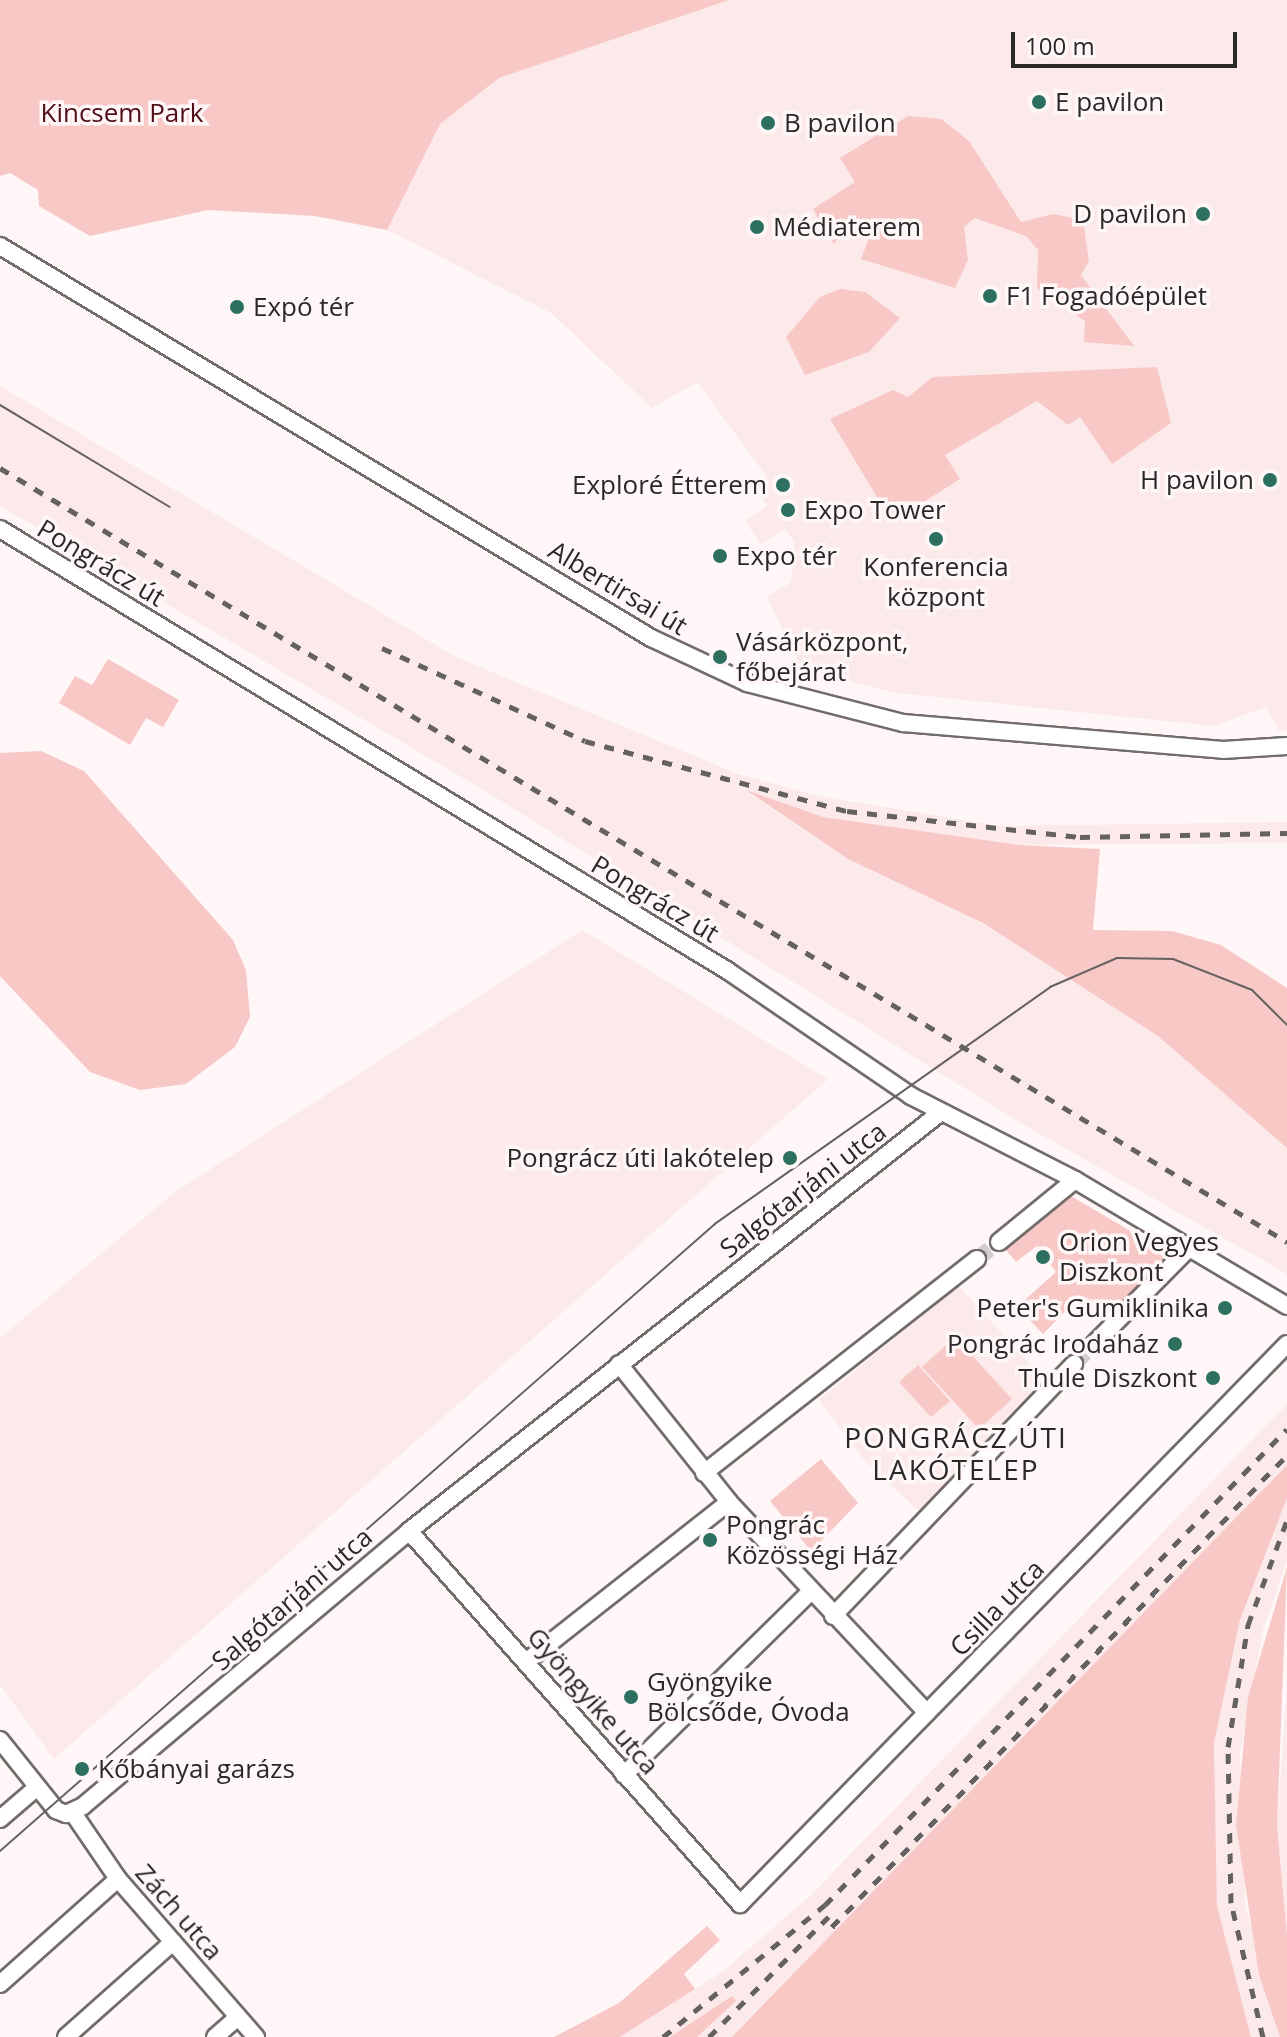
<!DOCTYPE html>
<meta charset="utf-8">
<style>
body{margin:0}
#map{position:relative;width:1287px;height:2037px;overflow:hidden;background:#fff7f7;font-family:"Open Sans",sans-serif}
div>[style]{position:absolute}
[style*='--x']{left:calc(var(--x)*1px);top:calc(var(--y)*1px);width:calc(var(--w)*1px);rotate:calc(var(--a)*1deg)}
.built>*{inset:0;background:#fbeae9}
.green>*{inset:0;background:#f8c8c7}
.minor-tunnel>*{height:16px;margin-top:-8px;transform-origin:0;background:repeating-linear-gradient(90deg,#d5cece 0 16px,transparent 0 24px)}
.roads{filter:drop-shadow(2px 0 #726c6b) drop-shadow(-2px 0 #726c6b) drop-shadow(0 2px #726c6b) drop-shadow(0 -2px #726c6b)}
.minor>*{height:16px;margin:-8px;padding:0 8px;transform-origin:8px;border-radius:8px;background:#fff}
.tram>*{height:2px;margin:-1px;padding:0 1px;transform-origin:1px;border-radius:1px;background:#656161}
.rail>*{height:5px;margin-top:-2.5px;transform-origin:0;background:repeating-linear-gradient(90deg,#656161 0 10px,transparent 0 20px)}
.dots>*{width:22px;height:22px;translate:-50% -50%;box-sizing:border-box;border:4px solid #fff7f7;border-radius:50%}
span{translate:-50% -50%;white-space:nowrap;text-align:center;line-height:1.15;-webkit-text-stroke:7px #fff7f7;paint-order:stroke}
.poi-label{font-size:26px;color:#2b2828}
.left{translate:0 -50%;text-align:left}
.right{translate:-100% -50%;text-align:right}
.park-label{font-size:26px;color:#520e17}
.street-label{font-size:26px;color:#2b2828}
.neighbourhood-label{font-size:28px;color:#2b2828;letter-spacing:2px}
.scale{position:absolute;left:1011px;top:32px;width:226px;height:36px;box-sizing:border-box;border:4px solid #2b2828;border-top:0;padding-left:10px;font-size:24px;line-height:28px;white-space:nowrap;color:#2b2828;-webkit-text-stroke:6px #fff7f7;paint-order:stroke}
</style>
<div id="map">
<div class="built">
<i style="clip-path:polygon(729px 0,1287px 0,1287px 730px,1279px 731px,1266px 707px,1214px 726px,897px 693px,802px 669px,767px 597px,791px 582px,794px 542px,785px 529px,761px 545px,745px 521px,767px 506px,755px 486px,767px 477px,697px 382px,652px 408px,551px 313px,387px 230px,440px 124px,499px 78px)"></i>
<i style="clip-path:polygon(0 386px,456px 657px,738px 774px,822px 797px,1001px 826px,1287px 822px,1287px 843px,1020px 845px,823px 817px,749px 793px,848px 859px,983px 923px,1158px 1036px,1287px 1148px,1287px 1274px,1024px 1125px,480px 788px,0 506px)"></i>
<i style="clip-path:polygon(582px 930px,828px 1079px,54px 1759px,0 1685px,0 1338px,175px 1192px)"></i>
<i style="clip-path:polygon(959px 1286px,1046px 1382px,921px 1513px,865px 1461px,819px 1400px)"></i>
<i style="clip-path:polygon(1287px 1404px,1287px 1465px,757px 2013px,732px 2037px,697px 2037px,735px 2002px,731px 1997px,670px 2037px,620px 2037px,722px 1972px,810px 1896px)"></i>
<i style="clip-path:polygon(1287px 1498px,1287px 1561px,1263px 1630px,1240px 1754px,1245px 1903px,1280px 2037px,1251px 2037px,1217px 1906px,1214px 1743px,1240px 1620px)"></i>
<i style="clip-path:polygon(1287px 1686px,1287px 1935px,1277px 1826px)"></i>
</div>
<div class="green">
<i style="clip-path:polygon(0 0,729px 0,499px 78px,440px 124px,387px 230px,315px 216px,208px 210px,90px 236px,39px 206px,38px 190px,10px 173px,0 176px)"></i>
<i style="clip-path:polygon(908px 116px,941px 119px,969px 141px,1021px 222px,1053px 214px,1083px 220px,1089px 261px,1081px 275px,1134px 346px,1084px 342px,1085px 321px,1037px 288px,1038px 250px,1026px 236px,975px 218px,964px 227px,968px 260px,955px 288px,861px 259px,873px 227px,851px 218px,834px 244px,813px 209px,855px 182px,840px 158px)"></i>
<i style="clip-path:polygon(840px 289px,865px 292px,900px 318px,869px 352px,805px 375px,786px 337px,820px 297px)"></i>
<i style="clip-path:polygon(1157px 367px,1171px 423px,1112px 464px,1080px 417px,1068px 425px,1037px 401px,945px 455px,960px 479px,892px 522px,830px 419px,893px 390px,908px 397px,933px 377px)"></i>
<i style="clip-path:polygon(108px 659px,179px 700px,163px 727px,146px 718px,130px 745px,59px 703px,75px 676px,92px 685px)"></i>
<i style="clip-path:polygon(41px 751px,84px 771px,233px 940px,246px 970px,250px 1017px,235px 1047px,186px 1084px,140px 1090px,90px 1072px,0 976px,0 753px)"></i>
<i style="clip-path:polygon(746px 790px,823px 817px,1020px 845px,1100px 849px,1093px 930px,1172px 931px,1221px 945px,1287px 988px,1287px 1148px,1158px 1036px,983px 923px,848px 859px)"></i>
<i style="clip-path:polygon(1064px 1192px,1175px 1257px,1109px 1322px,1080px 1296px,1043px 1334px,1017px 1307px,1056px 1272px,1037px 1246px,1016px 1262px,1000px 1243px)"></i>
<i style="clip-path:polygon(955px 1337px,1012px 1399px,979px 1429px,922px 1367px)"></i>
<i style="clip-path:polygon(918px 1365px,950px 1401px,931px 1417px,899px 1382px)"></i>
<i style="clip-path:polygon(821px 1459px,858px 1503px,811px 1551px,770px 1501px)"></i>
<i style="clip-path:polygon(1287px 1465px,1287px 1498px,1240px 1620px,1214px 1743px,1217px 1906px,1251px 2037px,732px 2037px)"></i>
<i style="clip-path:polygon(1287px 1567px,1277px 1826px,1287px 1935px,1287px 2037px,1280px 2037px,1259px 1975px,1236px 1825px,1248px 1697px)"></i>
<i style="clip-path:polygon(707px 1926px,720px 1940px,684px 1974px,695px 1989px,620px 2037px,554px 2037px,619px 2003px)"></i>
<i style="clip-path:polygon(732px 1996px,736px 2001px,697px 2037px,670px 2037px)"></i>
</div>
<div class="minor-tunnel">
<i style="--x:977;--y:1259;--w:28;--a:-38"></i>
<i style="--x:1074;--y:1364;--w:28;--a:-45"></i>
</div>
<div class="roads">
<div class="minor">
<i style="--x:0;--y:246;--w:760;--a:31.05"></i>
<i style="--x:651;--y:638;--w:106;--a:25.1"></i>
<i style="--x:747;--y:683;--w:161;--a:14.4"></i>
<i style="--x:903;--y:723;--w:321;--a:4.8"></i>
<i style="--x:1223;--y:750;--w:64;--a:-3.6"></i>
<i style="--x:0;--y:529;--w:852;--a:31.26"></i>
<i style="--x:728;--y:971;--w:222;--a:34.3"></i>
<i style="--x:911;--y:1096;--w:184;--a:27.1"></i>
<i style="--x:1075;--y:1180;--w:247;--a:30.7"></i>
<i style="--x:999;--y:1242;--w:98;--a:-39.2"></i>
<i style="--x:1094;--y:1344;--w:135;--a:-45.3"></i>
<i style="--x:619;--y:1364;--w:176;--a:51.4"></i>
<i style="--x:729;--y:1502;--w:289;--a:46.8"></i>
<i style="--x:704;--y:1473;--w:347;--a:-38.1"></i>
<i style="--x:409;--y:1531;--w:499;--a:48.4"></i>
<i style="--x:740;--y:1904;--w:783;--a:-45.67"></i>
<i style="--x:833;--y:1616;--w:349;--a:-46.3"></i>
<i style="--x:527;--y:1661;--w:257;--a:-38.2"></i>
<i style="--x:0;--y:1740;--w:90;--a:51.3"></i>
<i style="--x:56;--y:1810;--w:11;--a:22"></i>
<i style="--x:66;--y:1814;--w:19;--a:-25"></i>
<i style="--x:83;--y:1806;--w:426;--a:-40.1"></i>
<i style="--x:409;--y:1531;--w:677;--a:-38.22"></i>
<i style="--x:624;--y:1775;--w:261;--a:-44.5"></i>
<i style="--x:73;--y:1813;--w:80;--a:55.7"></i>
<i style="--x:118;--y:1879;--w:210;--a:48.9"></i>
<i style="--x:0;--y:1819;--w:48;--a:-40.7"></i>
<i style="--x:0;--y:1984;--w:158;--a:-41.7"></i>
<i style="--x:66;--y:2037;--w:143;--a:-41.6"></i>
<i style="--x:215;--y:2037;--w:30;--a:-41"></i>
</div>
</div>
<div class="tram">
<i style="--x:0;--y:405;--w:198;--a:31"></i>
<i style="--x:0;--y:1851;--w:952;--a:-41.25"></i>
<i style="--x:716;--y:1223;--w:409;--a:-35.2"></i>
<i style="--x:1050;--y:987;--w:73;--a:-23.4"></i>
<i style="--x:1117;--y:958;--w:56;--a:1"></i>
<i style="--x:1173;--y:959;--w:85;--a:21.4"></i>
<i style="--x:1252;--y:990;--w:49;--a:45"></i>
</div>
<div class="rail">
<i style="--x:0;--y:468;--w:1502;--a:31.02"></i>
<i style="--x:382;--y:648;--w:223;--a:24.6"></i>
<i style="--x:585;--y:741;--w:271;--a:15"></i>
<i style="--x:847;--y:811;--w:234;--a:6.4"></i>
<i style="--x:1080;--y:837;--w:207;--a:-1.1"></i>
<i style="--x:832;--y:1927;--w:656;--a:-46.05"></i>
<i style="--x:663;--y:2037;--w:209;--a:-39.2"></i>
<i style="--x:825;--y:1905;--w:663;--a:-45.86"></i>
<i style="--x:709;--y:2037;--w:177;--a:-45.2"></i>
<i style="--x:1263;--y:2037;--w:138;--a:-103.4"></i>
<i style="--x:1231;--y:1903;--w:156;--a:-91.1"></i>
<i style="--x:1228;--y:1747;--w:124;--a:-80.7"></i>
<i style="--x:1248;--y:1625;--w:112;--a:-69.6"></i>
</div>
<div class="dots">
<i style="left:1039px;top:102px;background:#2e7060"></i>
<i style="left:768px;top:123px;background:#2e7060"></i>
<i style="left:1203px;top:214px;background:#2e7060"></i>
<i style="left:757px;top:227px;background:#2e7060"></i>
<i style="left:990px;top:296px;background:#2e7060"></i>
<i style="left:237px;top:307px;background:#2e7060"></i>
<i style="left:1270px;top:480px;background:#2e7060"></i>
<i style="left:783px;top:485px;background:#2e7060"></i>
<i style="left:788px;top:510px;background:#2e7060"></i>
<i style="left:936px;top:539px;background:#2e7060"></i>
<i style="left:720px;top:556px;background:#2e7060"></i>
<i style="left:720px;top:657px;background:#2e7060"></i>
<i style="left:790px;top:1158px;background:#2e7060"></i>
<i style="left:1043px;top:1257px;background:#2e7060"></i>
<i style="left:1225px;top:1308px;background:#2e7060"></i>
<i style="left:1175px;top:1344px;background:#2e7060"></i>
<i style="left:1213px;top:1378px;background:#2e7060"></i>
<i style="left:710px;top:1540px;background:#2e7060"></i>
<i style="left:631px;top:1697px;background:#2e7060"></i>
<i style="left:82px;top:1769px;background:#2e7060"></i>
</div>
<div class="poi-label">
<span class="left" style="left:1055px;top:102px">E pavilon</span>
<span class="left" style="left:784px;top:123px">B pavilon</span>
<span class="right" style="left:1187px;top:214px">D pavilon</span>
<span class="left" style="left:773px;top:227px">Médiaterem</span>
<span class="left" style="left:1006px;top:296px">F1 Fogadóépület</span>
<span class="left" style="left:253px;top:307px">Expó tér</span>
<span class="right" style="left:1254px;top:480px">H pavilon</span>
<span class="right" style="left:767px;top:485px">Exploré Étterem</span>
<span class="left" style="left:804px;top:510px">Expo Tower</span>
<span class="left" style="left:736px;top:556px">Expo tér</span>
<span style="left:936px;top:582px">Konferencia<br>központ</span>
<span class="left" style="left:736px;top:657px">Vásárközpont,<br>főbejárat</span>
<span class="right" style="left:774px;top:1158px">Pongrácz úti lakótelep</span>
<span class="left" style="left:1059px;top:1257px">Orion Vegyes<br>Diszkont</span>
<span class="right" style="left:1209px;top:1308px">Peter's Gumiklinika</span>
<span class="right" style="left:1159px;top:1344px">Pongrác Irodaház</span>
<span class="right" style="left:1197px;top:1378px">Thule Diszkont</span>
<span class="left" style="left:726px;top:1540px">Pongrác<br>Közösségi Ház</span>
<span class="left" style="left:647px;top:1697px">Gyöngyike<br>Bölcsőde, Óvoda</span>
<span class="left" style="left:98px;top:1769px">Kőbányai garázs</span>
</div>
<div class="park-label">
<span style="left:122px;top:113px">Kincsem Park</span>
</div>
<div class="street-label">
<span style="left:101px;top:563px;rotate:31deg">Pongrácz út</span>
<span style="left:618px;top:588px;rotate:31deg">Albertirsai út</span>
<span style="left:655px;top:899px;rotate:31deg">Pongrácz út</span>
<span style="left:803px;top:1190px;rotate:-38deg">Salgótarjáni utca</span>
<span style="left:292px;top:1599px;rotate:-41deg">Salgótarjáni utca</span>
<span style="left:997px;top:1608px;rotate:-46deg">Csilla utca</span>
<span style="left:593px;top:1701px;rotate:49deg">Gyöngyike utca</span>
<span style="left:179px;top:1912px;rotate:49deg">Zách utca</span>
</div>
<div class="neighbourhood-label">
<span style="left:956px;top:1453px">PONGRÁCZ ÚTI<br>LAKÓTELEP</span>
</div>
<div class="scale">100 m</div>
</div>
